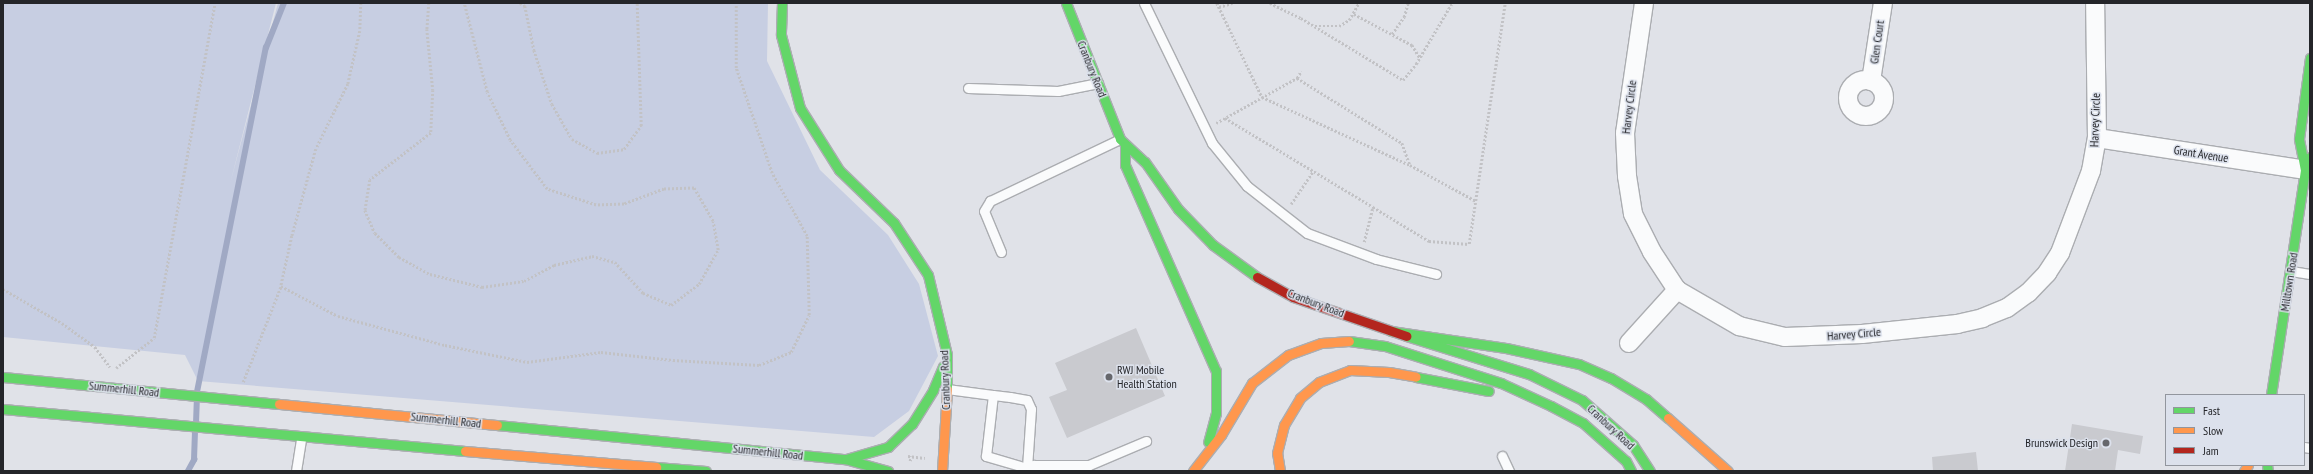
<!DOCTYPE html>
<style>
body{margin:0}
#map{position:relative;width:2313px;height:474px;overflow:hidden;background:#e0e2e8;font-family:"PT Sans Narrow",sans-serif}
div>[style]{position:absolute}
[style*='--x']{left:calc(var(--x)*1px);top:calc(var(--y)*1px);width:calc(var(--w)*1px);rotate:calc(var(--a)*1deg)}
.green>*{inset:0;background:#c7cee2}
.stream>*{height:5.5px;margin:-2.75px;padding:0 2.75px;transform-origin:2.75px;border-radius:2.75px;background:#a0a9c4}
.building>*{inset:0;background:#c9cacf}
.path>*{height:2.5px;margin-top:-1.25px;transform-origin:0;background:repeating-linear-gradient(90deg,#c2c2c5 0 2px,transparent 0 4px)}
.roads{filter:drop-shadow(1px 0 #abadb1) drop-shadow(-1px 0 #abadb1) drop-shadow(0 1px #abadb1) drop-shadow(0 -1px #abadb1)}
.lane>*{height:9px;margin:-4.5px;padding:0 4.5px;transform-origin:4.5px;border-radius:4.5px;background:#fafbfc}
.street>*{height:18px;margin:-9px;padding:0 9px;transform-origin:9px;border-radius:9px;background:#fafbfc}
.street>.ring{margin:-9px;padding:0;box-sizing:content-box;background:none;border:18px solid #fafbfc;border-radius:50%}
.fast>*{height:9px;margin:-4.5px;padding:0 4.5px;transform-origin:4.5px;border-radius:4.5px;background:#63d668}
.slow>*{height:9px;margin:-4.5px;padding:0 4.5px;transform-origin:4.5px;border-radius:4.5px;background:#ff974d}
.jam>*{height:9px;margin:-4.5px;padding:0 4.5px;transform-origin:4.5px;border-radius:4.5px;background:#b3261e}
.dots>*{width:11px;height:11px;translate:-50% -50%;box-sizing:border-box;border:2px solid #dce1ec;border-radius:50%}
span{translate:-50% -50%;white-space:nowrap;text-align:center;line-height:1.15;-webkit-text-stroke:3px #dce1ec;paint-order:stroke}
.street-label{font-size:12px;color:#242529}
.poi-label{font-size:12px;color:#242529}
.left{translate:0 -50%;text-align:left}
.right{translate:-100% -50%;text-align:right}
.frame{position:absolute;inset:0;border:4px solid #242529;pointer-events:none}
.legend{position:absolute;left:2165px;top:394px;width:140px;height:72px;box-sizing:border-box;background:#dce1ec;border:1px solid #92969e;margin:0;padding:5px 7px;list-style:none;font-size:12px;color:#242529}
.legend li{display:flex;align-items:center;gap:8px;height:20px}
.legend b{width:20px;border:1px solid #92969e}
</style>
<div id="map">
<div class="green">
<i style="clip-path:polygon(3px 3px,276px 3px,230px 184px,278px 3px,768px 3px,767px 61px,820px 170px,888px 235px,919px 284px,938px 356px,909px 411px,874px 437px,198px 381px,185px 355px,3px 337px)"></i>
</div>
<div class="stream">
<i style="--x:197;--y:392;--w:351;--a:-78.7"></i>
<i style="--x:266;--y:48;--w:48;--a:-68.2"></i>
<i style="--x:196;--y:424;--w:23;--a:-88"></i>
<i style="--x:188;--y:471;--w:13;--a:-61"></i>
<i style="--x:194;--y:460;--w:27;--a:-88"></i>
</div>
<div class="building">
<i style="clip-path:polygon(1136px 328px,1165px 396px,1067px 438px,1049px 397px,1067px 390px,1055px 363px)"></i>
<i style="clip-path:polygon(2072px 424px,2143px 436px,2140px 454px,2118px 450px,2115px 471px,2065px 471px)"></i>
<i style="clip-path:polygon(1976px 452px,1978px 471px,1933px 471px,1932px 457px)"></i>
</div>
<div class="path">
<i style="--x:361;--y:3;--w:28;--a:92"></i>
<i style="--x:360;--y:31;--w:54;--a:102.8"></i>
<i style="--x:348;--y:84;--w:72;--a:116.2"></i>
<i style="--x:316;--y:149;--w:90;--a:105.4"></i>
<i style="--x:292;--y:236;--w:51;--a:102.4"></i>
<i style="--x:281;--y:286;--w:64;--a:27.8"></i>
<i style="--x:338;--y:316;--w:111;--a:15.2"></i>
<i style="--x:445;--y:345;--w:84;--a:11.7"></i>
<i style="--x:527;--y:362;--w:75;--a:-7.7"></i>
<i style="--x:601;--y:352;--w:72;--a:6.3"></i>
<i style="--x:673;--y:360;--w:86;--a:3.3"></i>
<i style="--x:759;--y:365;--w:35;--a:-22"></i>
<i style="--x:791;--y:352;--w:41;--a:-64.1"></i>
<i style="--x:809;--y:315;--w:79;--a:-91.5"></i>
<i style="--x:807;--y:236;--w:72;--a:-119.1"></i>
<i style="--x:772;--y:173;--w:111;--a:-108.9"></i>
<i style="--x:736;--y:68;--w:65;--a:-90"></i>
<i style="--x:429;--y:3;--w:26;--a:94"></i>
<i style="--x:427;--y:29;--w:61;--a:84.4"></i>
<i style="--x:433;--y:90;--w:43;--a:92.7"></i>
<i style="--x:431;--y:133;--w:77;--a:142.4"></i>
<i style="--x:370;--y:180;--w:30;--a:99"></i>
<i style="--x:365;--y:210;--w:25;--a:67"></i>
<i style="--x:375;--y:233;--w:34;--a:45"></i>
<i style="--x:399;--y:257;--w:35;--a:29"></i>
<i style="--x:430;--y:274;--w:54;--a:14"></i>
<i style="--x:482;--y:287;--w:42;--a:-8.1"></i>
<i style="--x:524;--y:281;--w:34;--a:-28"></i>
<i style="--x:554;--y:265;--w:39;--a:-13"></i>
<i style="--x:592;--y:256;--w:24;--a:15"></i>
<i style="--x:615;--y:262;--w:42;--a:47.9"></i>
<i style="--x:643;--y:293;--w:30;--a:23"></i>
<i style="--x:671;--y:305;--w:35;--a:-37"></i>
<i style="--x:699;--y:284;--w:39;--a:-61"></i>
<i style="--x:718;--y:250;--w:29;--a:-100"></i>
<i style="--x:713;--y:221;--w:38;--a:-120"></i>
<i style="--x:694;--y:188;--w:30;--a:178"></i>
<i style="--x:664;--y:189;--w:43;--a:159.4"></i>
<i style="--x:624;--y:204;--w:28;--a:178"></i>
<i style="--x:596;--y:205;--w:52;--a:-161.9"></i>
<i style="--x:547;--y:189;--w:61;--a:-127.1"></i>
<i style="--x:510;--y:140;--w:53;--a:-115.6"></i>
<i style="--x:487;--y:92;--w:92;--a:-104.5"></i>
<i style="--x:520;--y:3;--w:6;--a:31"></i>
<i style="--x:525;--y:6;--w:45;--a:78.4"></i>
<i style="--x:534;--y:50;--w:57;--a:71.6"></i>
<i style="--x:552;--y:104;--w:40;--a:60.3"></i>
<i style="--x:572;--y:139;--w:29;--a:29"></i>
<i style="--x:597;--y:153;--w:27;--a:-8"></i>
<i style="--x:624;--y:149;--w:29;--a:-54"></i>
<i style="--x:641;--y:126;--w:123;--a:-91.9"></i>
<i style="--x:1217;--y:3;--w:104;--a:64.4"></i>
<i style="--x:1262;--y:97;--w:163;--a:24.7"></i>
<i style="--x:1270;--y:3;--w:34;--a:26"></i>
<i style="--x:1301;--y:18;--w:119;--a:31.3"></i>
<i style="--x:1403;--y:80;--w:21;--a:-51"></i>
<i style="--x:1416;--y:64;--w:71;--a:-59.5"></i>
<i style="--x:1219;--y:7;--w:14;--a:-17"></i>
<i style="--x:1354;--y:14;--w:66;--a:28.1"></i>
<i style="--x:1412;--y:45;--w:15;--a:58"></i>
<i style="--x:1315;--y:26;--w:24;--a:0"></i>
<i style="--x:1339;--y:26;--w:12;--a:-31"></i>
<i style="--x:1349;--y:20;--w:20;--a:-60"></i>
<i style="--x:1392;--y:34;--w:21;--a:-55"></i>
<i style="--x:1404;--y:17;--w:15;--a:-74"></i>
<i style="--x:1297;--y:78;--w:123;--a:31.8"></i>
<i style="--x:1402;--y:143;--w:23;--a:70"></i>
<i style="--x:1410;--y:165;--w:75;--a:28.6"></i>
<i style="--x:1225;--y:118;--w:173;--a:31"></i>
<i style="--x:1216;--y:123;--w:93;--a:-29.1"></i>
<i style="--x:1297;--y:78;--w:8;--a:-60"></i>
<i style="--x:1291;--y:204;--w:40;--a:-56"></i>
<i style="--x:1364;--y:242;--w:36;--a:-76"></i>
<i style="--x:1373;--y:207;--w:66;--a:31.3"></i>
<i style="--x:1429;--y:241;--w:40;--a:4.3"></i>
<i style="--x:1469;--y:244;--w:244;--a:-81.5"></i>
<i style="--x:3;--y:289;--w:68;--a:30"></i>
<i style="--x:62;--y:323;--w:41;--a:36"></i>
<i style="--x:95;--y:347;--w:25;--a:53"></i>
<i style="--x:116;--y:368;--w:48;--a:-38.3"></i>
<i style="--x:154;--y:338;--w:341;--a:-79.7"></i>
<i style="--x:243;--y:382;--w:103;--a:-68.4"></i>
<i style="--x:908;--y:456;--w:17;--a:7"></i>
<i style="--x:910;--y:461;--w:5;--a:-79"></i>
</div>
<div class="roads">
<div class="lane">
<i style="--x:1144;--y:3;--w:156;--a:64.1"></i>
<i style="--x:1212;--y:143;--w:55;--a:50.9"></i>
<i style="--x:1247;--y:186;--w:76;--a:38.1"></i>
<i style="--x:1307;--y:233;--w:74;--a:20.6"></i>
<i style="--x:1376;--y:259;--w:62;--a:14"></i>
<i style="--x:968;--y:88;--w:90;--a:1.9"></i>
<i style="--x:1058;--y:91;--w:41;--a:-11.3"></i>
<i style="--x:1001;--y:252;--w:44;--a:-112.5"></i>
<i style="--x:984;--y:211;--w:12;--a:-59"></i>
<i style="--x:990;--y:201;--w:144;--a:-25.5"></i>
<i style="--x:2291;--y:271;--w:19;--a:9"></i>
<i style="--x:947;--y:389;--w:46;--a:7.4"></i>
<i style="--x:993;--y:395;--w:17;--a:7"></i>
<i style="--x:1010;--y:397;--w:17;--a:10"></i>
<i style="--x:1027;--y:400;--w:10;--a:66"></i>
<i style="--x:1031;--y:409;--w:59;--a:93.9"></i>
<i style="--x:1027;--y:468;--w:43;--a:-163.7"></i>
<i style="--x:986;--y:456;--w:61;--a:-83.5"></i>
<i style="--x:2304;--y:447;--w:6;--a:9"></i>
<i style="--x:1502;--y:456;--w:17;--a:65"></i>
<i style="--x:296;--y:471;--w:33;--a:-81"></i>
<i style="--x:1025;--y:471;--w:11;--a:-34"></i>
<i style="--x:1034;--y:465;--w:55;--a:0"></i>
<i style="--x:1089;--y:465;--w:62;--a:-22.8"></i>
</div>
<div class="street">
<i style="--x:1644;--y:3;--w:131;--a:98.3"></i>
<i style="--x:1625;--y:133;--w:43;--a:87.3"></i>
<i style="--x:1627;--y:176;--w:38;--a:81"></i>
<i style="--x:1633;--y:214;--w:42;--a:63.4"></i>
<i style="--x:1652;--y:252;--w:45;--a:56.7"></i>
<i style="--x:1677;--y:290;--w:72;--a:30.1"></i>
<i style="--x:1739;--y:326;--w:47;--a:13.4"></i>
<i style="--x:1785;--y:337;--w:77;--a:-2.2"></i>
<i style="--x:1862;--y:334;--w:96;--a:-6"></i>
<i style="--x:1957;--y:324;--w:26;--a:-13"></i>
<i style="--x:1982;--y:318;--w:27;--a:-22"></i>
<i style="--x:2007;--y:308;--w:26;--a:-36"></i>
<i style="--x:2028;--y:293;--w:28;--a:-46"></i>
<i style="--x:2047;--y:273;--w:24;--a:-57"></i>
<i style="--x:2060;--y:253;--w:88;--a:-69.3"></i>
<i style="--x:2091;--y:171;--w:34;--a:-80"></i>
<i style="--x:2097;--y:138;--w:135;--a:-90.8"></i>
<i class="ring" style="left:1848px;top:80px;width:18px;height:18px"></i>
<i style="--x:1871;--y:81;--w:79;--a:-81.3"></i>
<i style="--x:2097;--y:138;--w:210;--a:8.7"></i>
<i style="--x:1629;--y:343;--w:72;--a:-47.8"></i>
</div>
<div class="fast">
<i style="--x:782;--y:3;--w:32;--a:92"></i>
<i style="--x:781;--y:35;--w:75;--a:75.4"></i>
<i style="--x:800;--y:108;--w:73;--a:57.8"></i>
<i style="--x:839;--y:170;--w:76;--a:43.9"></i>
<i style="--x:894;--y:223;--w:62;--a:56.8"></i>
<i style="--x:928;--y:275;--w:82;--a:76.6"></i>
<i style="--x:947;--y:355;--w:34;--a:90"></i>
<i style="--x:1066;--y:3;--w:146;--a:68.3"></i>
<i style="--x:1120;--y:139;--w:34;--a:43"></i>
<i style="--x:1145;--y:162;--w:57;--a:54.9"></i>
<i style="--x:1178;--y:209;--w:50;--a:45.8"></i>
<i style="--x:1213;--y:245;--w:54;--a:36"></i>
<i style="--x:1125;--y:146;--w:19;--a:90"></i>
<i style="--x:1125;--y:165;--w:225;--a:66.2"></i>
<i style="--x:1216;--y:371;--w:42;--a:90"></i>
<i style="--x:1216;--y:413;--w:30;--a:105"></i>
<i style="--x:2305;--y:170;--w:32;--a:-101"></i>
<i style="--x:2299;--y:139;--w:82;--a:-82.3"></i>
<i style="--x:2305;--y:170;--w:7;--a:-45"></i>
<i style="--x:1391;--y:331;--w:116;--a:8.4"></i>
<i style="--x:1506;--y:348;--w:75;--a:12.4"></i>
<i style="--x:1579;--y:364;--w:35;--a:24"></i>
<i style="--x:1611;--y:378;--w:41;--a:31"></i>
<i style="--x:1646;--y:399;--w:29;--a:41"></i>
<i style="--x:1406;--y:336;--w:129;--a:17.2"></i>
<i style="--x:1529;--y:374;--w:59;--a:26.1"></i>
<i style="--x:1582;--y:400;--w:68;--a:41.4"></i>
<i style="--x:1633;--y:445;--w:31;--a:57"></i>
<i style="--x:1349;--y:341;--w:36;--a:8"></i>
<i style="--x:1385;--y:346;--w:122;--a:17.7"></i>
<i style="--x:1501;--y:383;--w:55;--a:24.7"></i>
<i style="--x:1551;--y:406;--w:36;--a:28"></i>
<i style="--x:1583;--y:423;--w:57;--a:41.5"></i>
<i style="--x:1626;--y:461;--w:11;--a:63"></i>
<i style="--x:3;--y:377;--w:277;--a:5.6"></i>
<i style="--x:1416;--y:377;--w:74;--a:10.9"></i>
<i style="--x:2271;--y:395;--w:228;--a:-81.4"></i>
<i style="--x:2305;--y:170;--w:14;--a:-69"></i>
<i style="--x:3;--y:409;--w:464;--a:5.2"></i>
<i style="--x:497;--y:425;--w:350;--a:5.6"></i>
<i style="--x:845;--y:459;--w:45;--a:15.6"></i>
<i style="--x:846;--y:459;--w:44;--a:-15.9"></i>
<i style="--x:888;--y:447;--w:33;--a:-44"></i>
<i style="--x:912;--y:424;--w:40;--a:-58"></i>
<i style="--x:933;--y:390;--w:26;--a:-67"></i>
<i style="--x:2267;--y:465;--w:6;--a:81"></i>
<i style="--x:656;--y:467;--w:50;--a:4.6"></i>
</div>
<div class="slow">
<i style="--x:279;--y:404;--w:219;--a:5.5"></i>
<i style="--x:1668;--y:418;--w:80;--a:41.5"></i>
<i style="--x:465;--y:451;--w:192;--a:4.8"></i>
<i style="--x:942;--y:471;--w:82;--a:-86.5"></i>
<i style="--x:1193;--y:471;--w:46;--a:-52.1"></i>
<i style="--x:1221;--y:435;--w:61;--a:-59.2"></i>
<i style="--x:1252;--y:383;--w:46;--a:-37.9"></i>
<i style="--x:1288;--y:355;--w:35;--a:-20"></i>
<i style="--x:1321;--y:343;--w:28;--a:-4"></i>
<i style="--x:1280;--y:471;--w:18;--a:-99"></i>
<i style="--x:1277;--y:453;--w:29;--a:-76"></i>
<i style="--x:1284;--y:425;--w:31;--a:-59"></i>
<i style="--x:1300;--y:398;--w:25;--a:-40"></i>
<i style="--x:1319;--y:382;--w:33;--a:-21"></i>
<i style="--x:1350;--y:370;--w:39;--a:3"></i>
<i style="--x:1389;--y:372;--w:27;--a:10"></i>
<i style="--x:2244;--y:471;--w:7;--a:-56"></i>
</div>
<div class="jam">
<i style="--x:1257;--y:277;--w:41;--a:29.1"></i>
<i style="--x:1293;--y:297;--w:120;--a:19"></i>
</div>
</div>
<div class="dots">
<i style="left:1109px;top:377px;background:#66676c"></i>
<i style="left:2106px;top:443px;background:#66676c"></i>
</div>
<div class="street-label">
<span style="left:1877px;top:42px;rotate:-82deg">Glen Court</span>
<span style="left:1092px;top:69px;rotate:68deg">Cranbury Road</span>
<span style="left:1629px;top:107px;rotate:-83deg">Harvey Circle</span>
<span style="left:2095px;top:120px;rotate:-88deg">Harvey Circle</span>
<span style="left:2201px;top:154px;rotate:9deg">Grant Avenue</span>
<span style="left:2289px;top:282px;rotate:-81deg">Milltown Road</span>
<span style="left:1316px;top:303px;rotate:21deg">Cranbury Road</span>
<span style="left:1854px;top:334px;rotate:-5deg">Harvey Circle</span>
<span style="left:945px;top:380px;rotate:-92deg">Cranbury Road</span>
<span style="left:124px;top:389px;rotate:6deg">Summerhill Road</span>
<span style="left:446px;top:420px;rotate:6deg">Summerhill Road</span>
<span style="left:1611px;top:427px;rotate:43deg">Cranbury Road</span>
<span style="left:768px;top:452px;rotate:6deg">Summerhill Road</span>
</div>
<div class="poi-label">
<span class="left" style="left:1117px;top:377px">RWJ Mobile<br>Health Station</span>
<span class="right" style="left:2098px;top:443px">Brunswick Design</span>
</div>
<div class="frame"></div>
<ul class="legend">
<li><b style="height:5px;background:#63d668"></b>Fast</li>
<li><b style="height:5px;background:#ff974d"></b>Slow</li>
<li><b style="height:5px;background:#b3261e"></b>Jam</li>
</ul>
</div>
